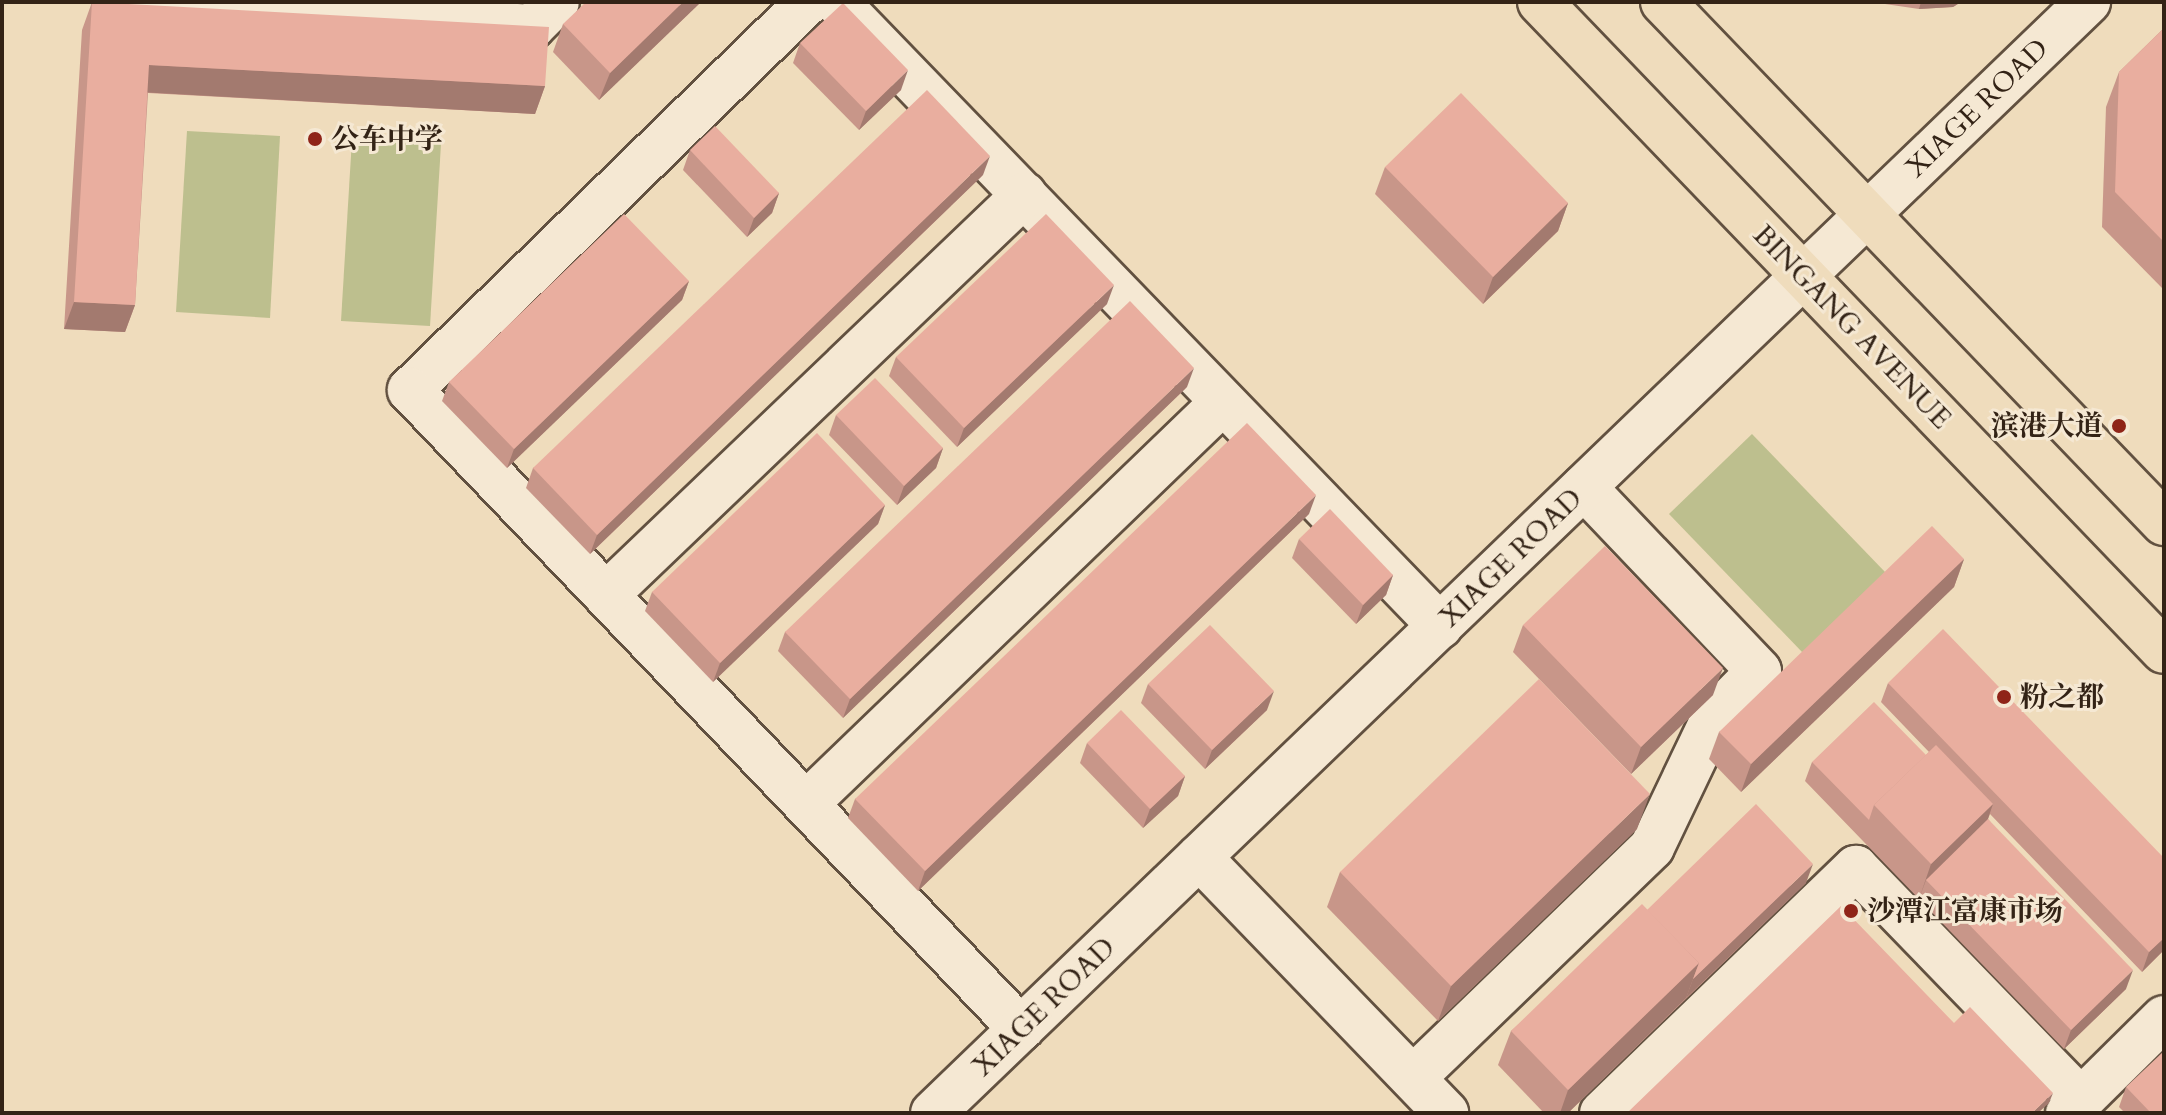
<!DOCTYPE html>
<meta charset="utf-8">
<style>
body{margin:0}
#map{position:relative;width:2166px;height:1115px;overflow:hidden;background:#efdcbc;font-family:Cardo,"Noto Serif SC",serif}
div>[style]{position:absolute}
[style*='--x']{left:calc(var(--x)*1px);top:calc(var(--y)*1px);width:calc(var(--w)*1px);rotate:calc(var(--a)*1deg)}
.green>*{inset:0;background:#bdbf8e}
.roads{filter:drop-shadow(2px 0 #625140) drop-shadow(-2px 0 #625140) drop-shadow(0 2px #625140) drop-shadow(0 -2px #625140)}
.minor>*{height:44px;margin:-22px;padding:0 22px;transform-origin:22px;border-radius:22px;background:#f5e8d3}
.major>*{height:44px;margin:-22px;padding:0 22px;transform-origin:22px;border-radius:22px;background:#efdcbc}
.wall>*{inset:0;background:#c89689}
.shaded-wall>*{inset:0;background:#a37a6f}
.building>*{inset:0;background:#e9ae9f}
.dots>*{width:22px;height:22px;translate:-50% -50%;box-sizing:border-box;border:4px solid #f5e8d3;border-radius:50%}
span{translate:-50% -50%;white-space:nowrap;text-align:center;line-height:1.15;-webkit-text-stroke:6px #f5e8d3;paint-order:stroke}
.street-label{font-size:28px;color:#332316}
.poi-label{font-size:28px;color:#332316;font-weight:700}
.left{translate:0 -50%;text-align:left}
.right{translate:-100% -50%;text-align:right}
.frame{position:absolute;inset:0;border:4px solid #332316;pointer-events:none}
</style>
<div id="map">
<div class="green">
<i style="clip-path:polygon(187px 131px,280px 136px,270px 318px,176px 312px)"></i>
<i style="clip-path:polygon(352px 139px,441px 144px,430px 326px,341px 321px)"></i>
<i style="clip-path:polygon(1752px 434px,1886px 573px,1803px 653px,1669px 514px)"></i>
</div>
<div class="roads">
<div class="minor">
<i style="--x:134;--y:2;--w:399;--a:3.6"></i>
<i style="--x:532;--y:27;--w:35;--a:-45"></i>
<i style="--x:808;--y:2;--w:556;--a:135.73"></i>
<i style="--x:410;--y:390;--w:884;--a:46.28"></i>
<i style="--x:837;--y:2;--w:868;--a:45.98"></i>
<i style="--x:606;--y:595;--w:579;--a:-43.74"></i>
<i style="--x:806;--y:804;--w:579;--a:-43.95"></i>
<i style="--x:1199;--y:857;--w:356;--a:46"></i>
<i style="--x:1413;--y:1078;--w:332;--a:-44"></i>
<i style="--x:1652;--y:847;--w:144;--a:-64.5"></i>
<i style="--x:1714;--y:717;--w:64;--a:-45.6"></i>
<i style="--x:1759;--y:671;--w:254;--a:-133.6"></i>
<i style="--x:933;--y:1113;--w:1603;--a:-43.89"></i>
<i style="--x:1602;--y:1113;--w:353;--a:-44"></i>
<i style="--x:1856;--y:868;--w:323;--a:45.9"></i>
<i style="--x:2068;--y:1113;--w:135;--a:-44.7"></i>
</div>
<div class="major">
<i style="--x:1540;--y:2;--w:900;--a:46.13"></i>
<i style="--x:1663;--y:2;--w:723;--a:46.12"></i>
</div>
</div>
<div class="wall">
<i style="clip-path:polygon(92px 2px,545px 86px,535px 114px,148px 93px,135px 305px,125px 332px,64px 329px,82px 30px)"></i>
<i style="clip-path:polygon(701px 2px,599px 100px,553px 52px,563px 24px)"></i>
<i style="clip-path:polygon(1884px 2px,1961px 2px,1953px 7px,1919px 9px,1885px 4px)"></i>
<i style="clip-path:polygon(2164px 28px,2164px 290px,2102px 227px,2106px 107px,2119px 72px)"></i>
<i style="clip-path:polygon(800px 43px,901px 90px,859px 130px,793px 63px)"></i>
<i style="clip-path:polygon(690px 150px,779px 193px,772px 213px,747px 237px,683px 170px)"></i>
<i style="clip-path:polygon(1385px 167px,1568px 203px,1558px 231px,1483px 304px,1375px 194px)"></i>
<i style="clip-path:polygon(983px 175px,590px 554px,526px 488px,533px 468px)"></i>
<i style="clip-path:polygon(689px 281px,682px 300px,507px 468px,442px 401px,449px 382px)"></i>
<i style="clip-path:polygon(1107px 304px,957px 447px,889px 376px,896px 357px)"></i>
<i style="clip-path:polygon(1187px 387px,843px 718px,778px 651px,785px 632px)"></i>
<i style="clip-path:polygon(836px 415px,943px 448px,936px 468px,897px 505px,829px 435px)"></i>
<i style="clip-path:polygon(885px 505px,878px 524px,713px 682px,645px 611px,652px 592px)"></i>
<i style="clip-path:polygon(1309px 514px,918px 891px,848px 818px,855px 799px)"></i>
<i style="clip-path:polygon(1299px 539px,1393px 575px,1386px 595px,1356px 624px,1292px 558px)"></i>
<i style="clip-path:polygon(1964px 559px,1954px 587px,1741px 792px,1709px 759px,1719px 732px)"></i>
<i style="clip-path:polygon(1523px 625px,1713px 695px,1631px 774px,1513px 652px)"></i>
<i style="clip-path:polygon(1888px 683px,2164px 858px,2164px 950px,2142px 972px,1990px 814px,1988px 819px,2126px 989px,2064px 1049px,1805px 781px,1812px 762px,1926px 755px,1929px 752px,1881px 702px)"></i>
<i style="clip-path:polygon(1148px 684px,1267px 710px,1205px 769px,1141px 703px)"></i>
<i style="clip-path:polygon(1087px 743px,1185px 776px,1178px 796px,1143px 828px,1080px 763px)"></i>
<i style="clip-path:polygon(1637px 829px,1438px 1021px,1327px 907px,1340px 872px)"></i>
<i style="clip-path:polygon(1806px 883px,1568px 1113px,1544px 1113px,1498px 1065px,1511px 1031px,1647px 910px)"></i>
<i style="clip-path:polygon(2126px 1087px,2164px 1113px,2125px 1113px,2119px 1107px)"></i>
</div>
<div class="shaded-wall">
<i style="clip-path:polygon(683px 2px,701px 2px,599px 100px,610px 73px)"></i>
<i style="clip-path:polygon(1921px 2px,1961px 2px,1953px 7px,1919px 9px)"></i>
<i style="clip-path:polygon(149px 65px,545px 86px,535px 114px,139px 92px)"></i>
<i style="clip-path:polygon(908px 70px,901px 90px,859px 130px,866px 111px)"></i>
<i style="clip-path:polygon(990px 156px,983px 175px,590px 554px,597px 535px)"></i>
<i style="clip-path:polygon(779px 193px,772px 213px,747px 237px,754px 218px)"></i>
<i style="clip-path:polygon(1568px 203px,1558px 231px,1483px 304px,1493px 277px)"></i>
<i style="clip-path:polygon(689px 281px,682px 300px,507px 468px,514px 449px)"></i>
<i style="clip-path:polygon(1114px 285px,1107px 304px,957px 447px,964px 428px)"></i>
<i style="clip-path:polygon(74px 302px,135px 305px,125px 332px,64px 329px)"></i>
<i style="clip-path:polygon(1194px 368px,1187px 387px,843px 718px,850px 699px)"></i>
<i style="clip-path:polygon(943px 448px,936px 468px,897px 505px,904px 486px)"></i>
<i style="clip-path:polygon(1316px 495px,1309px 514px,918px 891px,925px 871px)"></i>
<i style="clip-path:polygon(885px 505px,878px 524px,713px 682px,720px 663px)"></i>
<i style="clip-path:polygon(1964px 559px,1954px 587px,1741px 792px,1751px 764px)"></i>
<i style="clip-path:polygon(1393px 575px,1386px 595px,1356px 624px,1363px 605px)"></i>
<i style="clip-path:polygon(1723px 668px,1713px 695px,1631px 774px,1641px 747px)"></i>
<i style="clip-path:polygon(1274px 691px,1267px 710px,1205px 769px,1212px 750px)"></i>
<i style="clip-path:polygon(1185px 776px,1178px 796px,1143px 828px,1150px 809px)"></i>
<i style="clip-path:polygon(1650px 794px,1637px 829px,1438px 1021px,1451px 986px)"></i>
<i style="clip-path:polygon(1993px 804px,1981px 839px,1926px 880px,1919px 899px,1931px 864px)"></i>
<i style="clip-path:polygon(1813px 864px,1806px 883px,1686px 998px,1693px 979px)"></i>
<i style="clip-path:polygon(2164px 938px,2164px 950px,2142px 972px,2149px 952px)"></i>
<i style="clip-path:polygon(1699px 963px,1686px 998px,1568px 1113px,1560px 1113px,1568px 1090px)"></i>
<i style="clip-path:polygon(2133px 970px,2126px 989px,2064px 1049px,2071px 1030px)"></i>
<i style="clip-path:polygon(2053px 1093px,2049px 1103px,2038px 1113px,2032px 1113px)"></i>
</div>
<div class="building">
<i style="clip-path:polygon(92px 2px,549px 27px,545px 86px,149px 65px,135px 305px,74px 302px)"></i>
<i style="clip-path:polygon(586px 2px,683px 2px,610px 73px,563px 24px)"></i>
<i style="clip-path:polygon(843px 3px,908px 70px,866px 111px,800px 43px)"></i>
<i style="clip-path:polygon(2164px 28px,2164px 242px,2115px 192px,2119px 72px)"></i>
<i style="clip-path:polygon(927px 90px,990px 156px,597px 535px,533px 468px)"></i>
<i style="clip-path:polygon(1461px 93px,1568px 203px,1493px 277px,1385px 167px)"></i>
<i style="clip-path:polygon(715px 126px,779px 193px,754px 218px,690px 150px)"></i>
<i style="clip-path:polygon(624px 214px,689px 281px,514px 449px,449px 382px)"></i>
<i style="clip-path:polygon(1046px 214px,1114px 285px,964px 428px,896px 357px)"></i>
<i style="clip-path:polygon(1130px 301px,1194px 368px,850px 699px,785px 632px)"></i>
<i style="clip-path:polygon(875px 378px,943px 448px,904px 486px,836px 415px)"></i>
<i style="clip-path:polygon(1247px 423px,1316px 495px,925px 871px,855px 799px)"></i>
<i style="clip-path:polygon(817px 433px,885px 505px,720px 663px,652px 592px)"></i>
<i style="clip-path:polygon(1330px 509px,1393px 575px,1363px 605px,1299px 539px)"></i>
<i style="clip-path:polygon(1932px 526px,1964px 559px,1751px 764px,1719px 732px)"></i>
<i style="clip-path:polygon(1605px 546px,1723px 668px,1641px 747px,1523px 625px)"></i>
<i style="clip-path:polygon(1210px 625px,1274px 691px,1212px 750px,1148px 684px)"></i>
<i style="clip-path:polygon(1943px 629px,2164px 858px,2164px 938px,2149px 952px,1888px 683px)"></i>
<i style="clip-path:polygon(1539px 679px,1650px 794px,1451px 986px,1340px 872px)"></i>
<i style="clip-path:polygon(1874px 702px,1926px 755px,1874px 805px,1869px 820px,1812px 762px)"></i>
<i style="clip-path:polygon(1121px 710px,1185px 776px,1150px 809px,1087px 743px)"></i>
<i style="clip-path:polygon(1936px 745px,1993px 804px,1931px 864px,1874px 805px)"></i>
<i style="clip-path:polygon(1756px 804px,1813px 864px,1693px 979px,1699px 963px,1647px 910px)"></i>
<i style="clip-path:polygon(1988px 819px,2133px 970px,2071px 1030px,1926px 880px)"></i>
<i style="clip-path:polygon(1642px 904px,1699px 963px,1568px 1090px,1511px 1031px)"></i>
<i style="clip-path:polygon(1841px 906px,1954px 1023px,1970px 1007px,2053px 1093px,2032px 1113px,1627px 1113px)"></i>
<i style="clip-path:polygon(2164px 1051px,2164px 1111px,2162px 1113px,2151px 1113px,2126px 1087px)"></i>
</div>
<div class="dots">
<i style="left:315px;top:139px;background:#8f2418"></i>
<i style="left:2119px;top:426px;background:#8f2418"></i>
<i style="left:2004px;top:697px;background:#8f2418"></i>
<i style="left:1851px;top:911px;background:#8f2418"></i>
</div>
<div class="street-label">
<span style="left:1977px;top:108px;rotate:-44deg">XIAGE ROAD</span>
<span style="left:1852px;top:327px;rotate:46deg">BINGANG AVENUE</span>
<span style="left:1511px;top:558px;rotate:-44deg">XIAGE ROAD</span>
<span style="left:1044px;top:1007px;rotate:-44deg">XIAGE ROAD</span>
</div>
<div class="poi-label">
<span class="left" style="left:331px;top:139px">公车中学</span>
<span class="right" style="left:2103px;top:426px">滨港大道</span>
<span class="left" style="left:2020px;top:697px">粉之都</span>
<span class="left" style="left:1867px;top:911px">沙潭江富康市场</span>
</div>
<div class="frame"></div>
</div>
